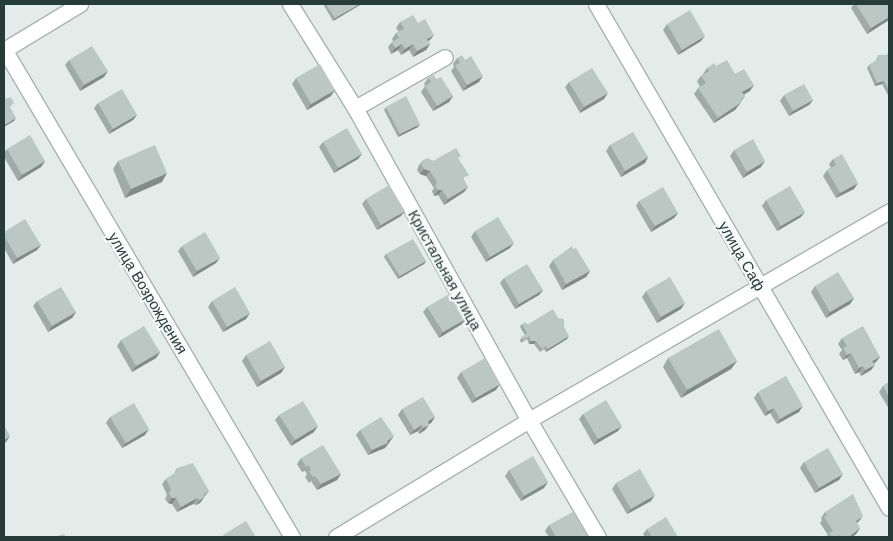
<!DOCTYPE html>
<meta charset="utf-8">
<style>
body{margin:0}
#map{position:relative;width:893px;height:541px;overflow:hidden;background:#e4ecea;font-family:Arial,sans-serif}
div>[style]{position:absolute}
[style*='--x']{left:calc(var(--x)*1px);top:calc(var(--y)*1px);width:calc(var(--w)*1px);rotate:calc(var(--a)*1deg)}
.roads{filter:drop-shadow(1px 0 #a7b4b1) drop-shadow(-1px 0 #a7b4b1) drop-shadow(0 1px #a7b4b1) drop-shadow(0 -1px #a7b4b1)}
.minor>*{height:15px;margin:-7.5px;padding:0 7.5px;transform-origin:7.5px;border-radius:7.5px;background:#fff}
.wall>*{inset:0;background:#a0aba8}
.shaded-wall>*{inset:0;background:#828b88}
.building>*{inset:0;background:#bac7c3}
span{translate:-50% -50%;white-space:nowrap;text-align:center;line-height:1.15;-webkit-text-stroke:4.5px #f5f9f7;paint-order:stroke}
.street-label{font-size:15px;color:#263c39}
.frame{position:absolute;inset:0;border:5px solid #263c39;pointer-events:none}
</style>
<div id="map">
<div class="roads">
<div class="minor">
<i style="--x:290;--y:4;--w:123;--a:58"></i>
<i style="--x:355;--y:108;--w:357;--a:60.9"></i>
<i style="--x:529;--y:420;--w:136;--a:59.5"></i>
<i style="--x:596;--y:4;--w:583;--a:59.83"></i>
<i style="--x:4;--y:49;--w:567;--a:59.45"></i>
<i style="--x:4;--y:50;--w:89;--a:-31.2"></i>
<i style="--x:355;--y:108;--w:103;--a:-29.5"></i>
<i style="--x:336;--y:537;--w:226;--a:-31.2"></i>
<i style="--x:529;--y:420;--w:416;--a:-30.1"></i>
</div>
</div>
<div class="wall">
<i style="clip-path:polygon(323px 4px,361px 4px,360px 5px,333px 21px)"></i>
<i style="clip-path:polygon(854px 4px,888px 4px,889px 5px,889px 20px,867px 34px,851px 8px)"></i>
<i style="clip-path:polygon(400px 22px,418px 23px,430px 40px,428px 41px,430px 44px,426px 50px,413px 57px,409px 50px,401px 55px,398px 50px,391px 54px,388px 47px,392px 42px,393px 41px,392px 39px,396px 33px,399px 32px,396px 28px)"></i>
<i style="clip-path:polygon(667px 24px,701px 41px,678px 55px,663px 30px)"></i>
<i style="clip-path:polygon(889px 53px,889px 97px,882px 84px,875px 86px,867px 68px,869px 65px,876px 61px,878px 55px,886px 55px)"></i>
<i style="clip-path:polygon(457px 58px,479px 82px,463px 91px,451px 71px,454px 67px,453px 64px)"></i>
<i style="clip-path:polygon(69px 60px,104px 77px,80px 91px,65px 65px)"></i>
<i style="clip-path:polygon(716px 66px,735px 74px,750px 91px,744px 94px,745px 96px,735px 110px,714px 123px,694px 94px,698px 88px,700px 87px,697px 81px,701px 76px,703px 74px,707px 68px)"></i>
<i style="clip-path:polygon(296px 78px,331px 96px,307px 110px,292px 84px)"></i>
<i style="clip-path:polygon(428px 78px,436px 79px,453px 96px,449px 102px,433px 111px,421px 92px,425px 86px,424px 84px)"></i>
<i style="clip-path:polygon(569px 82px,604px 99px,580px 113px,565px 87px)"></i>
<i style="clip-path:polygon(784px 95px,813px 100px,809px 105px,789px 116px,780px 101px)"></i>
<i style="clip-path:polygon(98px 103px,137px 115px,133px 120px,109px 134px,94px 108px)"></i>
<i style="clip-path:polygon(386px 107px,418px 127px,398px 137px,384px 110px)"></i>
<i style="clip-path:polygon(323px 142px,362px 154px,358px 159px,334px 173px,319px 147px)"></i>
<i style="clip-path:polygon(610px 145px,648px 157px,645px 163px,621px 177px,606px 151px)"></i>
<i style="clip-path:polygon(7px 149px,45px 161px,41px 167px,18px 181px,4px 157px,4px 153px)"></i>
<i style="clip-path:polygon(734px 150px,761px 167px,743px 178px,730px 156px)"></i>
<i style="clip-path:polygon(459px 159px,464px 180px,468px 187px,464px 192px,444px 205px,438px 195px,434px 196px,432px 191px,434px 188px,426px 176px,420px 174px,417px 170px,419px 165px,423px 160px,433px 161px)"></i>
<i style="clip-path:polygon(833px 159px,854px 189px,836px 198px,823px 176px,827px 170px,831px 168px,829px 164px)"></i>
<i style="clip-path:polygon(118px 161px,162px 182px,125px 198px,113px 169px)"></i>
<i style="clip-path:polygon(366px 199px,401px 216px,377px 230px,362px 204px)"></i>
<i style="clip-path:polygon(766px 200px,801px 217px,777px 231px,762px 206px)"></i>
<i style="clip-path:polygon(639px 201px,678px 213px,674px 218px,651px 232px,636px 206px)"></i>
<i style="clip-path:polygon(475px 231px,510px 248px,486px 262px,471px 237px)"></i>
<i style="clip-path:polygon(4px 232px,41px 245px,37px 250px,13px 264px,4px 248px)"></i>
<i style="clip-path:polygon(182px 246px,216px 263px,193px 277px,178px 251px)"></i>
<i style="clip-path:polygon(573px 249px,590px 271px,586px 277px,562px 290px,549px 266px,553px 260px)"></i>
<i style="clip-path:polygon(386px 254px,426px 261px,424px 264px,398px 279px,384px 257px)"></i>
<i style="clip-path:polygon(504px 278px,543px 290px,539px 295px,515px 309px,500px 283px)"></i>
<i style="clip-path:polygon(815px 286px,854px 298px,850px 304px,826px 318px,811px 292px)"></i>
<i style="clip-path:polygon(646px 291px,681px 309px,657px 323px,642px 297px)"></i>
<i style="clip-path:polygon(37px 301px,76px 312px,72px 318px,48px 332px,33px 306px)"></i>
<i style="clip-path:polygon(212px 301px,246px 319px,223px 332px,208px 307px)"></i>
<i style="clip-path:polygon(427px 307px,466px 319px,462px 324px,439px 338px,423px 312px)"></i>
<i style="clip-path:polygon(522px 324px,564px 327px,567px 339px,546px 352px,544px 349px,540px 352px,534px 344px,529px 344px,527px 339px,521px 343px,520px 340px,522px 337px,525px 335px,520px 327px)"></i>
<i style="clip-path:polygon(842px 338px,880px 357px,876px 362px,874px 364px,871px 370px,861px 376px,859px 372px,855px 374px,847px 358px,843px 360px,839px 354px,842px 350px,838px 344px)"></i>
<i style="clip-path:polygon(121px 340px,160px 352px,156px 358px,132px 372px,117px 346px)"></i>
<i style="clip-path:polygon(246px 355px,285px 367px,281px 373px,257px 387px,242px 361px)"></i>
<i style="clip-path:polygon(668px 358px,737px 361px,731px 369px,681px 398px,663px 367px)"></i>
<i style="clip-path:polygon(461px 372px,496px 390px,472px 403px,457px 378px)"></i>
<i style="clip-path:polygon(889px 382px,889px 409px,879px 392px,883px 386px)"></i>
<i style="clip-path:polygon(758px 392px,799px 412px,777px 424px,770px 413px,765px 416px,754px 398px)"></i>
<i style="clip-path:polygon(402px 409px,435px 417px,431px 423px,429px 424px,425px 430px,419px 434px,418px 431px,410px 435px,398px 415px)"></i>
<i style="clip-path:polygon(583px 414px,618px 431px,594px 445px,579px 419px)"></i>
<i style="clip-path:polygon(279px 415px,314px 432px,291px 446px,275px 420px)"></i>
<i style="clip-path:polygon(110px 417px,145px 435px,122px 448px,106px 423px)"></i>
<i style="clip-path:polygon(360px 430px,390px 442px,385px 448px,368px 455px,356px 435px)"></i>
<i style="clip-path:polygon(301px 458px,341px 474px,337px 480px,317px 490px,311px 481px,309px 483px,305px 477px,307px 474px,305px 471px,302px 472px,297px 464px)"></i>
<i style="clip-path:polygon(804px 462px,839px 480px,815px 493px,800px 468px)"></i>
<i style="clip-path:polygon(177px 468px,209px 491px,200px 503px,196px 505px,193px 504px,177px 512px,172px 504px,168px 503px,165px 499px,167px 495px,162px 484px,166px 479px,174px 474px)"></i>
<i style="clip-path:polygon(509px 470px,544px 488px,521px 501px,505px 476px)"></i>
<i style="clip-path:polygon(616px 483px,651px 501px,627px 514px,612px 489px)"></i>
<i style="clip-path:polygon(825px 512px,859px 521px,857px 523px,860px 528px,856px 534px,852px 537px,826px 537px,828px 535px,820px 523px,822px 520px,821px 518px)"></i>
<i style="clip-path:polygon(549px 525px,588px 537px,549px 537px,545px 531px)"></i>
<i style="clip-path:polygon(647px 529px,678px 537px,645px 537px,643px 534px)"></i>
</div>
<div class="shaded-wall">
<i style="clip-path:polygon(360px 4px,361px 4px,360px 5px,333px 21px,335px 18px)"></i>
<i style="clip-path:polygon(889px 17px,889px 20px,867px 34px,871px 28px)"></i>
<i style="clip-path:polygon(434px 35px,430px 40px,423px 44px,427px 39px)"></i>
<i style="clip-path:polygon(705px 36px,701px 41px,678px 55px,682px 50px)"></i>
<i style="clip-path:polygon(402px 44px,398px 50px,391px 54px,395px 48px)"></i>
<i style="clip-path:polygon(413px 44px,409px 50px,401px 55px,405px 49px)"></i>
<i style="clip-path:polygon(430px 44px,426px 50px,413px 57px,417px 51px)"></i>
<i style="clip-path:polygon(108px 71px,104px 77px,80px 91px,84px 85px)"></i>
<i style="clip-path:polygon(483px 76px,479px 82px,463px 91px,467px 85px)"></i>
<i style="clip-path:polygon(884px 81px,882px 84px,875px 86px,877px 83px)"></i>
<i style="clip-path:polygon(754px 85px,750px 91px,738px 98px,742px 92px)"></i>
<i style="clip-path:polygon(335px 90px,331px 96px,307px 110px,311px 104px)"></i>
<i style="clip-path:polygon(608px 93px,604px 99px,580px 113px,584px 107px)"></i>
<i style="clip-path:polygon(453px 96px,449px 102px,433px 111px,437px 106px)"></i>
<i style="clip-path:polygon(813px 100px,809px 105px,789px 116px,793px 111px)"></i>
<i style="clip-path:polygon(742px 101px,735px 110px,714px 123px,718px 118px)"></i>
<i style="clip-path:polygon(137px 115px,133px 120px,109px 134px,113px 129px)"></i>
<i style="clip-path:polygon(16px 118px,14px 121px,4px 127px,4px 125px)"></i>
<i style="clip-path:polygon(420px 124px,418px 127px,398px 137px,400px 134px)"></i>
<i style="clip-path:polygon(362px 154px,358px 159px,334px 173px,338px 168px)"></i>
<i style="clip-path:polygon(648px 157px,645px 163px,621px 177px,625px 171px)"></i>
<i style="clip-path:polygon(45px 161px,41px 167px,18px 181px,22px 175px)"></i>
<i style="clip-path:polygon(765px 161px,761px 167px,743px 178px,747px 172px)"></i>
<i style="clip-path:polygon(424px 169px,430px 171px,426px 176px,420px 174px)"></i>
<i style="clip-path:polygon(167px 173px,162px 182px,125px 198px,131px 189px)"></i>
<i style="clip-path:polygon(858px 183px,854px 189px,836px 198px,840px 193px)"></i>
<i style="clip-path:polygon(468px 187px,464px 192px,444px 205px,448px 199px)"></i>
<i style="clip-path:polygon(438px 190px,442px 190px,438px 195px,434px 196px)"></i>
<i style="clip-path:polygon(405px 211px,401px 216px,377px 230px,381px 225px)"></i>
<i style="clip-path:polygon(805px 212px,801px 217px,777px 231px,781px 226px)"></i>
<i style="clip-path:polygon(678px 213px,674px 218px,651px 232px,655px 226px)"></i>
<i style="clip-path:polygon(514px 243px,510px 248px,486px 262px,490px 257px)"></i>
<i style="clip-path:polygon(41px 245px,37px 250px,13px 264px,17px 258px)"></i>
<i style="clip-path:polygon(220px 258px,216px 263px,193px 277px,197px 271px)"></i>
<i style="clip-path:polygon(426px 261px,424px 264px,398px 279px,400px 276px)"></i>
<i style="clip-path:polygon(590px 271px,586px 277px,562px 290px,566px 284px)"></i>
<i style="clip-path:polygon(543px 290px,539px 295px,515px 309px,519px 304px)"></i>
<i style="clip-path:polygon(854px 298px,850px 304px,826px 318px,830px 312px)"></i>
<i style="clip-path:polygon(685px 303px,681px 309px,657px 323px,661px 317px)"></i>
<i style="clip-path:polygon(76px 312px,72px 318px,48px 332px,52px 326px)"></i>
<i style="clip-path:polygon(250px 313px,246px 319px,223px 332px,227px 327px)"></i>
<i style="clip-path:polygon(466px 319px,462px 324px,439px 338px,443px 332px)"></i>
<i style="clip-path:polygon(569px 336px,567px 339px,546px 352px,548px 349px)"></i>
<i style="clip-path:polygon(531px 341px,536px 341px,534px 344px,529px 344px)"></i>
<i style="clip-path:polygon(160px 352px,156px 358px,132px 372px,136px 366px)"></i>
<i style="clip-path:polygon(851px 353px,847px 358px,843px 360px,847px 355px)"></i>
<i style="clip-path:polygon(880px 357px,876px 362px,868px 367px,872px 361px)"></i>
<i style="clip-path:polygon(737px 361px,731px 369px,681px 398px,687px 390px)"></i>
<i style="clip-path:polygon(875px 365px,871px 370px,861px 376px,865px 370px)"></i>
<i style="clip-path:polygon(863px 366px,859px 372px,855px 374px,859px 368px)"></i>
<i style="clip-path:polygon(285px 367px,281px 373px,257px 387px,261px 381px)"></i>
<i style="clip-path:polygon(500px 384px,496px 390px,472px 403px,476px 398px)"></i>
<i style="clip-path:polygon(803px 406px,799px 412px,777px 424px,780px 419px)"></i>
<i style="clip-path:polygon(774px 408px,770px 413px,765px 416px,768px 411px)"></i>
<i style="clip-path:polygon(435px 417px,431px 423px,424px 427px,428px 421px)"></i>
<i style="clip-path:polygon(422px 425px,418px 431px,410px 435px,414px 430px)"></i>
<i style="clip-path:polygon(429px 425px,425px 430px,419px 434px,423px 428px)"></i>
<i style="clip-path:polygon(318px 426px,314px 432px,291px 446px,295px 440px)"></i>
<i style="clip-path:polygon(622px 426px,618px 431px,594px 445px,598px 439px)"></i>
<i style="clip-path:polygon(149px 429px,145px 435px,122px 448px,126px 443px)"></i>
<i style="clip-path:polygon(10px 436px,6px 442px,4px 443px,4px 440px)"></i>
<i style="clip-path:polygon(394px 436px,385px 448px,368px 455px,372px 450px)"></i>
<i style="clip-path:polygon(341px 474px,337px 480px,317px 490px,321px 484px)"></i>
<i style="clip-path:polygon(843px 474px,839px 480px,815px 493px,819px 488px)"></i>
<i style="clip-path:polygon(548px 482px,544px 488px,521px 501px,524px 496px)"></i>
<i style="clip-path:polygon(655px 495px,651px 501px,627px 514px,631px 509px)"></i>
<i style="clip-path:polygon(204px 497px,200px 503px,196px 505px,200px 500px)"></i>
<i style="clip-path:polygon(172px 498px,176px 498px,172px 504px,168px 503px)"></i>
<i style="clip-path:polygon(197px 498px,193px 504px,177px 512px,181px 507px)"></i>
<i style="clip-path:polygon(863px 516px,859px 521px,852px 526px,856px 521px)"></i>
<i style="clip-path:polygon(860px 528px,856px 534px,852px 537px,849px 537px)"></i>
</div>
<div class="building">
<i style="clip-path:polygon(326px 4px,360px 4px,335px 18px)"></i>
<i style="clip-path:polygon(856px 4px,888px 4px,889px 5px,889px 17px,871px 28px)"></i>
<i style="clip-path:polygon(690px 10px,705px 36px,682px 50px,667px 24px)"></i>
<i style="clip-path:polygon(413px 15px,418px 23px,425px 19px,434px 35px,427px 39px,430px 44px,417px 51px,413px 44px,405px 49px,402px 44px,395px 48px,392px 42px,399px 38px,396px 33px,404px 29px,400px 22px)"></i>
<i style="clip-path:polygon(92px 46px,108px 71px,84px 85px,69px 60px)"></i>
<i style="clip-path:polygon(889px 53px,889px 90px,884px 81px,877px 83px,869px 65px,877px 60px,878px 55px,886px 55px)"></i>
<i style="clip-path:polygon(462px 55px,465px 60px,471px 56px,483px 76px,467px 85px,455px 65px,460px 63px,457px 58px)"></i>
<i style="clip-path:polygon(727px 60px,735px 74px,744px 69px,754px 85px,742px 92px,745px 96px,741px 99px,742px 101px,739px 104px,718px 118px,698px 88px,706px 83px,701px 76px,709px 71px,707px 68px,714px 63px,716px 66px)"></i>
<i style="clip-path:polygon(320px 64px,335px 90px,311px 104px,296px 78px)"></i>
<i style="clip-path:polygon(592px 68px,608px 93px,584px 107px,569px 82px)"></i>
<i style="clip-path:polygon(434px 75px,436px 79px,441px 77px,453px 96px,437px 106px,425px 86px,431px 82px,428px 78px)"></i>
<i style="clip-path:polygon(804px 84px,813px 100px,793px 111px,784px 95px)"></i>
<i style="clip-path:polygon(122px 89px,137px 115px,113px 129px,98px 103px)"></i>
<i style="clip-path:polygon(406px 96px,420px 124px,400px 134px,386px 107px)"></i>
<i style="clip-path:polygon(4px 97px,5px 99px,11px 97px,14px 103px,10px 107px,16px 118px,4px 125px)"></i>
<i style="clip-path:polygon(347px 128px,362px 154px,338px 168px,323px 142px)"></i>
<i style="clip-path:polygon(633px 132px,648px 157px,625px 171px,610px 145px)"></i>
<i style="clip-path:polygon(30px 135px,45px 161px,22px 175px,7px 149px)"></i>
<i style="clip-path:polygon(753px 139px,765px 161px,747px 172px,734px 150px)"></i>
<i style="clip-path:polygon(155px 145px,167px 173px,131px 189px,118px 161px)"></i>
<i style="clip-path:polygon(456px 148px,461px 156px,458px 158px,469px 175px,463px 178px,468px 187px,448px 199px,442px 190px,438px 190px,435px 186px,437px 182px,430px 171px,424px 169px,421px 164px,423px 160px,428px 158px,433px 161px)"></i>
<i style="clip-path:polygon(842px 154px,858px 183px,840px 193px,827px 170px,836px 165px,833px 159px)"></i>
<i style="clip-path:polygon(389px 185px,405px 211px,381px 225px,366px 199px)"></i>
<i style="clip-path:polygon(790px 186px,805px 212px,781px 226px,766px 200px)"></i>
<i style="clip-path:polygon(663px 187px,678px 213px,655px 226px,639px 201px)"></i>
<i style="clip-path:polygon(498px 217px,514px 243px,490px 257px,475px 231px)"></i>
<i style="clip-path:polygon(25px 219px,41px 245px,17px 258px,4px 236px,4px 232px)"></i>
<i style="clip-path:polygon(205px 232px,220px 258px,197px 271px,182px 246px)"></i>
<i style="clip-path:polygon(413px 239px,426px 261px,400px 276px,386px 254px)"></i>
<i style="clip-path:polygon(572px 246px,573px 249px,576px 248px,590px 271px,566px 284px,553px 260px)"></i>
<i style="clip-path:polygon(527px 264px,543px 290px,519px 304px,504px 278px)"></i>
<i style="clip-path:polygon(838px 272px,854px 298px,830px 312px,815px 286px)"></i>
<i style="clip-path:polygon(670px 277px,685px 303px,661px 317px,646px 291px)"></i>
<i style="clip-path:polygon(61px 287px,76px 312px,52px 326px,37px 301px)"></i>
<i style="clip-path:polygon(235px 287px,250px 313px,227px 327px,212px 301px)"></i>
<i style="clip-path:polygon(451px 293px,466px 319px,443px 332px,427px 307px)"></i>
<i style="clip-path:polygon(553px 309px,558px 318px,564px 319px,564px 327px,569px 336px,548px 349px,546px 346px,542px 349px,536px 341px,531px 341px,529px 336px,523px 340px,522px 337px,527px 333px,522px 324px,525px 322px,527px 325px)"></i>
<i style="clip-path:polygon(144px 326px,160px 352px,136px 366px,121px 340px)"></i>
<i style="clip-path:polygon(863px 326px,880px 357px,872px 361px,875px 365px,865px 370px,863px 366px,859px 368px,851px 353px,847px 355px,843px 348px,847px 346px,842px 338px)"></i>
<i style="clip-path:polygon(719px 329px,737px 361px,687px 390px,668px 358px)"></i>
<i style="clip-path:polygon(270px 341px,285px 367px,261px 381px,246px 355px)"></i>
<i style="clip-path:polygon(485px 358px,500px 384px,476px 398px,461px 372px)"></i>
<i style="clip-path:polygon(786px 376px,803px 406px,780px 419px,774px 408px,768px 411px,758px 392px)"></i>
<i style="clip-path:polygon(889px 382px,889px 397px,883px 386px)"></i>
<i style="clip-path:polygon(423px 397px,435px 417px,428px 421px,429px 425px,423px 428px,422px 425px,414px 430px,402px 409px)"></i>
<i style="clip-path:polygon(606px 400px,622px 426px,598px 439px,583px 414px)"></i>
<i style="clip-path:polygon(303px 401px,318px 426px,295px 440px,279px 415px)"></i>
<i style="clip-path:polygon(134px 403px,149px 429px,126px 443px,110px 417px)"></i>
<i style="clip-path:polygon(381px 417px,394px 436px,387px 441px,388px 443px,372px 450px,360px 430px)"></i>
<i style="clip-path:polygon(4px 425px,10px 436px,4px 440px)"></i>
<i style="clip-path:polygon(323px 445px,341px 474px,321px 484px,315px 476px,313px 477px,309px 471px,311px 470px,309px 465px,306px 467px,301px 458px)"></i>
<i style="clip-path:polygon(828px 448px,843px 474px,819px 488px,804px 462px)"></i>
<i style="clip-path:polygon(533px 456px,548px 482px,524px 496px,509px 470px)"></i>
<i style="clip-path:polygon(193px 463px,209px 491px,204px 494px,204px 497px,200px 500px,197px 498px,181px 507px,176px 498px,172px 498px,169px 493px,171px 489px,166px 479px,176px 472px,177px 468px)"></i>
<i style="clip-path:polygon(640px 469px,655px 495px,631px 509px,616px 483px)"></i>
<i style="clip-path:polygon(853px 494px,863px 516px,856px 521px,860px 528px,849px 537px,841px 537px,839px 535px,835px 537px,831px 537px,829px 533px,833px 531px,824px 517px,827px 515px,825px 512px)"></i>
<i style="clip-path:polygon(573px 512px,588px 537px,556px 537px,549px 525px)"></i>
<i style="clip-path:polygon(666px 517px,678px 537px,652px 537px,647px 529px)"></i>
<i style="clip-path:polygon(246px 521px,256px 537px,224px 537px,223px 535px)"></i>
<i style="clip-path:polygon(64px 534px,66px 537px,54px 537px)"></i>
</div>
<div class="street-label">
<span style="left:742px;top:256px;rotate:60deg">улица Саф</span>
<span style="left:445px;top:270px;rotate:61deg">Кристальная улица</span>
<span style="left:148px;top:293px;rotate:59deg">улица Возрождения</span>
</div>
<div class="frame"></div>
</div>
